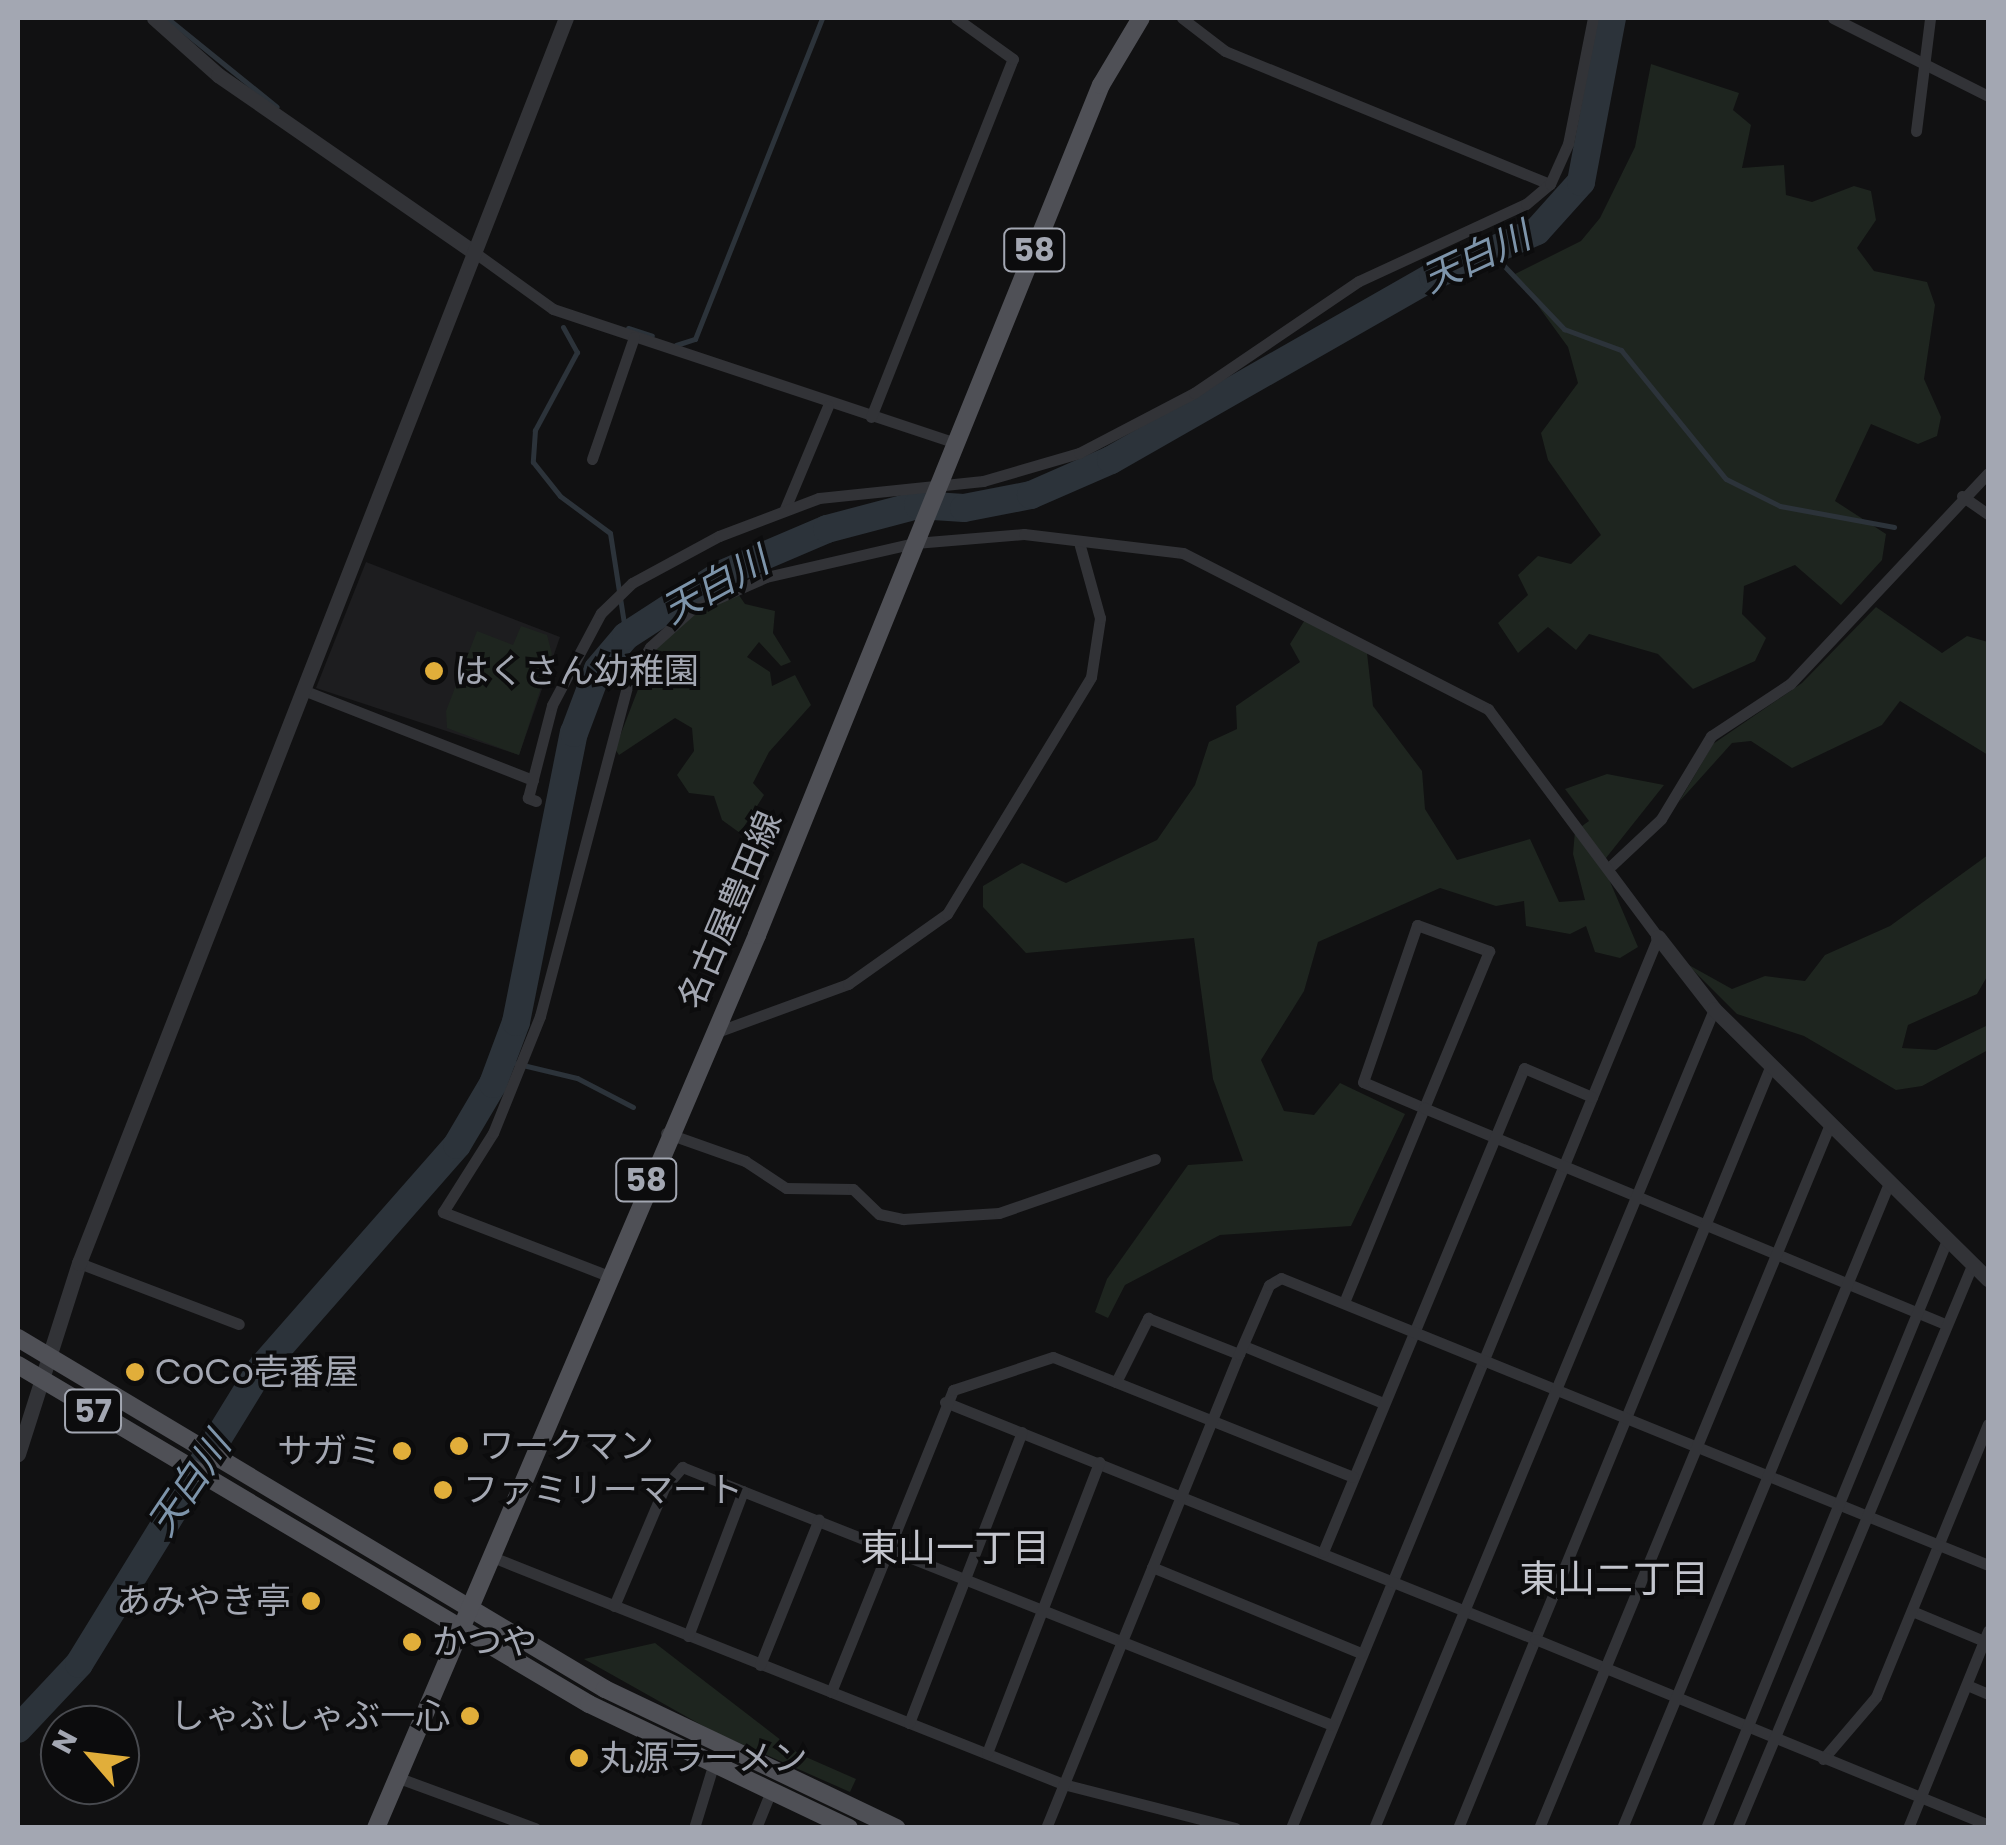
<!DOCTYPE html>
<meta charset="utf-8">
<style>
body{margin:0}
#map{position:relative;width:2006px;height:1845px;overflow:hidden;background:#111112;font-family:Poppins,"Noto Sans JP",sans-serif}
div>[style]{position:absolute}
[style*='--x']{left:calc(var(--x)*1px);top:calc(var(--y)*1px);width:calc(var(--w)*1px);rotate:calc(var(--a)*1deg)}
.built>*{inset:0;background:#1d1d1f}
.green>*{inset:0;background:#1e251f}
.stream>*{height:5px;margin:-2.5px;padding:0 2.5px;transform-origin:2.5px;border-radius:2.5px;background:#2c333a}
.river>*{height:28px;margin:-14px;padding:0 14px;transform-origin:14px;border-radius:14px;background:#2c333a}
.minor>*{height:11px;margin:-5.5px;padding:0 5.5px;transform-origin:5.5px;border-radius:5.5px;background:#323337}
.tertiary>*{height:15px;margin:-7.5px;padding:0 7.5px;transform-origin:7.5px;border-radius:7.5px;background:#323337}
.primary>*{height:18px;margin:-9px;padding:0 9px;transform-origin:9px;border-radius:9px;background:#4f5056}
.dots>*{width:28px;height:28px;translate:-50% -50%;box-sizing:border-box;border:5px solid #0c0c0d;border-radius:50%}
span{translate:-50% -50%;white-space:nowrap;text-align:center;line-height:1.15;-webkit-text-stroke:8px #0c0c0d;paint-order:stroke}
.shield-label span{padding:2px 8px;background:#0c0c0d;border:2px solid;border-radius:8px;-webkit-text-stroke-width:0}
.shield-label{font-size:32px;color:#a3a7b2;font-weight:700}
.poi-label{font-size:35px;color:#a3a7b2}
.left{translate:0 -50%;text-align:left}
.right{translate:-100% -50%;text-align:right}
.street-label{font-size:35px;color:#a3a7b2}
.water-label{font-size:38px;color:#7d94aa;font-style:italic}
.neighbourhood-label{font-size:38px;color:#c4c6ce}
.frame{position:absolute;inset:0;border:20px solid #a3a7b2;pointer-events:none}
.north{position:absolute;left:40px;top:1705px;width:100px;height:100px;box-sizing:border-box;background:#0c0c0d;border:2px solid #484a4f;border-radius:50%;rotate:298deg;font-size:28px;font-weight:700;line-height:40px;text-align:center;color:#a3a7b2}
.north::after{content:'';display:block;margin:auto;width:35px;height:45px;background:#e1ae3a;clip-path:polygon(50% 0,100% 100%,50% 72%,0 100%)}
</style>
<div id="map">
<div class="built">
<i style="clip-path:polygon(366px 562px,560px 637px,519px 755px,316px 688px)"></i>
</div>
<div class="green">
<i style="clip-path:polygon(1651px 64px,1739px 93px,1733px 110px,1751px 125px,1742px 168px,1784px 165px,1786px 195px,1812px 202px,1854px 186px,1871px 191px,1876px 220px,1857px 248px,1874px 271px,1927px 282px,1935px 305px,1924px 379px,1941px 417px,1937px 436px,1918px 444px,1871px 424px,1835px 501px,1886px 534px,1882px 560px,1841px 605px,1795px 565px,1744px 586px,1742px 614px,1766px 638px,1755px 661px,1693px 689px,1658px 654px,1589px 634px,1576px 650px,1548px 627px,1518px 653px,1498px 623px,1528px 595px,1518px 575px,1538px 556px,1571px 564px,1601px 535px,1548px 460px,1541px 433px,1578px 383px,1568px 347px,1515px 274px,1581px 241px,1600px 218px,1635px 147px)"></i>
<i style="clip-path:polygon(736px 591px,745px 604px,775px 611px,773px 633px,791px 662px,781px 666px,759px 642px,747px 657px,770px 672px,772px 686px,795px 675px,811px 705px,769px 752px,753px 783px,764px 795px,740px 833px,722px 820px,714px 796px,689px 793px,677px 775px,694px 751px,692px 728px,675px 718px,619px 755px,615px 749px,654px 648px,682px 618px)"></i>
<i style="clip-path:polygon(1876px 607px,1942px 653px,1967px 636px,1988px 642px,1988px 755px,1900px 701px,1882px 725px,1792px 768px,1751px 741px,1732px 743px,1679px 802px,1713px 744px,1802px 683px)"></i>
<i style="clip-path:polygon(1306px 618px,1367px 653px,1373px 706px,1422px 771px,1425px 809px,1457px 860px,1530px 839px,1559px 902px,1585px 900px,1573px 854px,1575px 831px,1589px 821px,1565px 789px,1607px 774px,1664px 785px,1602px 863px,1638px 947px,1620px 958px,1595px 952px,1586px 926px,1570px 934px,1526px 926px,1524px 901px,1496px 906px,1440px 888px,1318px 942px,1304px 991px,1261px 1060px,1284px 1111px,1314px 1115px,1340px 1083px,1405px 1114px,1351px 1226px,1220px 1235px,1125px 1285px,1108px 1318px,1095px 1312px,1107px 1279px,1188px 1165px,1243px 1161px,1213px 1079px,1194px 938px,1026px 953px,983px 907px,983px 886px,1022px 863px,1066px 883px,1157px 840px,1195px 785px,1209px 742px,1237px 729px,1236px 706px,1300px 662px,1290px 644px)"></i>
<i style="clip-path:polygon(521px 626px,547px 635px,552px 654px,519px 755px,447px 728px,446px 711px,477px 631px,513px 645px)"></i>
<i style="clip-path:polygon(1988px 855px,1988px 975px,1977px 994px,1908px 1025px,1902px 1048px,1936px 1050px,1988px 1025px,1988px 1050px,1922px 1086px,1896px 1090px,1804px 1036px,1737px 1014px,1687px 964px,1732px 989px,1765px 976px,1805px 981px,1825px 955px,1890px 926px)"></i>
<i style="clip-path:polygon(655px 1643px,799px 1754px,856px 1779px,850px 1792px,712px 1731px,584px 1659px)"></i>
</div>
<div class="stream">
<i style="--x:167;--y:18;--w:141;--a:39"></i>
<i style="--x:1490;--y:251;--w:108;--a:46.5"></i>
<i style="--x:1564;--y:329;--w:61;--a:20.2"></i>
<i style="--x:1621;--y:350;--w:166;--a:50.9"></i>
<i style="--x:1726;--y:479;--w:60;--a:26.6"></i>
<i style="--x:1780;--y:506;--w:116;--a:10.4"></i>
<i style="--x:563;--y:327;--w:29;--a:61"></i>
<i style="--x:577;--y:352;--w:89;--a:118.3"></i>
<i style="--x:535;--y:430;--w:32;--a:94"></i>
<i style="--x:533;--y:462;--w:43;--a:51.5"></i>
<i style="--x:560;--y:496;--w:62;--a:36.5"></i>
<i style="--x:610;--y:533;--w:104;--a:81.2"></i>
<i style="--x:628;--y:328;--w:25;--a:18"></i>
<i style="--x:676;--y:345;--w:20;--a:-18"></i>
<i style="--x:695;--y:339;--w:345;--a:-68.4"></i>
<i style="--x:502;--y:1060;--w:77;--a:13.5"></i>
<i style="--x:577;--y:1078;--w:63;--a:27.4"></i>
</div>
<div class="river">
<i style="--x:18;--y:1729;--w:89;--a:-46.8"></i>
<i style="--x:79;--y:1664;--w:349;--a:-58.4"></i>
<i style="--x:262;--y:1367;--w:295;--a:-48.7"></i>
<i style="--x:457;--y:1145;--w:71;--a:-59.5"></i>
<i style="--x:493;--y:1084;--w:66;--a:-69.6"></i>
<i style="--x:516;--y:1022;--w:295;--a:-78.7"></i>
<i style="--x:574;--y:733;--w:68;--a:-69.4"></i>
<i style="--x:598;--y:669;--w:43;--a:-49.7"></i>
<i style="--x:626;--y:636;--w:114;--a:-32.9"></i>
<i style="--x:722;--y:574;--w:114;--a:-23.2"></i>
<i style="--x:827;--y:529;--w:94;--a:-14.8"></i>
<i style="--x:918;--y:505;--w:46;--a:3.7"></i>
<i style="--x:964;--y:508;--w:68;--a:-11"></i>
<i style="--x:1031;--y:495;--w:87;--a:-23.6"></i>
<i style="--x:1111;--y:460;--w:371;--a:-29.7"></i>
<i style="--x:1433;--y:276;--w:113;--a:-23.4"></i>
<i style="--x:1537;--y:231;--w:66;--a:-48.1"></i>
<i style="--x:1581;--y:182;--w:167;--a:-79.3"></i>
</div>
<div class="minor">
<i style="--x:1182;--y:18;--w:54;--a:37.5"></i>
<i style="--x:1225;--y:51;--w:351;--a:22.3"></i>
<i style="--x:1833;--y:18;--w:174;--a:26.7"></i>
<i style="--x:1916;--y:131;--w:114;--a:-82.9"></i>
<i style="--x:474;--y:252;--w:97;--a:35.8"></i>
<i style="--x:553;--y:309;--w:425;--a:18.4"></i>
<i style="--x:871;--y:417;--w:385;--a:-68.4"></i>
<i style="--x:1013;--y:59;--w:70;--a:-144.3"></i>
<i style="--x:592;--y:459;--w:129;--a:-71"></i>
<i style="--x:1962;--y:496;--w:32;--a:35"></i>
<i style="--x:784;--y:511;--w:114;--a:-67.3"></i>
<i style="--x:303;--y:690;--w:247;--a:21.4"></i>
<i style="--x:536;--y:801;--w:9;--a:-159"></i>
<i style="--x:528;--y:798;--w:96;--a:-75.5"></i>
<i style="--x:552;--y:705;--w:104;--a:-62"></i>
<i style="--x:601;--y:613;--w:43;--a:-44.1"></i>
<i style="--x:632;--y:583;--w:99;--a:-28.4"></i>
<i style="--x:719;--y:536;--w:107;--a:-20.8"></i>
<i style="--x:819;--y:498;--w:165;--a:-5.9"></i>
<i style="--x:983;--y:481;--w:100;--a:-16.3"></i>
<i style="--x:1079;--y:453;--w:130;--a:-27.6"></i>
<i style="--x:1194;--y:393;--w:199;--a:-34.2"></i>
<i style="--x:1359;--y:281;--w:184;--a:-24.8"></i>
<i style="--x:1526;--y:204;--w:31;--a:-40"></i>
<i style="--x:1550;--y:184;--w:44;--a:-65.8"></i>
<i style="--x:1568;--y:144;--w:128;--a:-78.8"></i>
<i style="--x:1612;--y:865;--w:67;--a:-43.2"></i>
<i style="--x:1661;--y:819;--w:97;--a:-58.9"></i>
<i style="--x:1711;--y:736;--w:95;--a:-33.4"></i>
<i style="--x:1790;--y:684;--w:289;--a:-46.8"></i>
<i style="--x:1417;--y:925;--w:77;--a:19.9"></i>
<i style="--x:1489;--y:951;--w:170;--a:112.5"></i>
<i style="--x:1424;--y:1108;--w:66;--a:-156.9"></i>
<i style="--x:1363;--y:1082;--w:166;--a:-71"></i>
<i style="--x:714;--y:1033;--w:143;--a:-20.1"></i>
<i style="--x:848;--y:984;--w:121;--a:-35.3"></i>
<i style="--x:947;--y:914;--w:277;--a:-58.7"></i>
<i style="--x:1091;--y:677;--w:60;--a:-81.3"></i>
<i style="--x:1100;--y:618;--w:75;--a:-105.5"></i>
<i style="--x:666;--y:1133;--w:84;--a:19.5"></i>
<i style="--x:745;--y:1161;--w:49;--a:33.4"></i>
<i style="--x:786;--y:1188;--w:67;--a:0.9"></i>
<i style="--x:853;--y:1189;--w:36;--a:44"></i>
<i style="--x:879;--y:1214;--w:25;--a:12"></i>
<i style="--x:903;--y:1219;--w:96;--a:-3.6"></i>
<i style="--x:999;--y:1213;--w:165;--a:-19.1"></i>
<i style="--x:79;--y:1263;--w:171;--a:20.9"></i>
<i style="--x:606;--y:1275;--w:175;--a:-158.9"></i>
<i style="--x:443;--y:1212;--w:93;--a:-57.7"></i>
<i style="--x:493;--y:1133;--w:126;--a:-68.1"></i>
<i style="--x:540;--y:1016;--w:340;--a:-75.2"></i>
<i style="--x:627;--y:687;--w:46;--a:-60.1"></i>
<i style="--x:650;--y:647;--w:55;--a:-42.1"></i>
<i style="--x:691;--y:610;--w:82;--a:-23.7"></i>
<i style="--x:766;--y:577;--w:153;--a:-12.9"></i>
<i style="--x:915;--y:543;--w:109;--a:-4.7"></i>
<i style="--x:1024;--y:534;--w:160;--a:6.8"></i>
<i style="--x:1183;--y:553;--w:343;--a:27.1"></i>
<i style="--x:1488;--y:709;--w:284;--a:53.3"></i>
<i style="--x:1658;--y:937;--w:964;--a:112.39"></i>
<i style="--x:1345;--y:1300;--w:208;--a:-67.6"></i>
<i style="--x:1424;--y:1108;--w:564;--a:22.52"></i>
<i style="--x:1244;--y:1346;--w:150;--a:22.3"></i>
<i style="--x:1116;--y:1382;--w:72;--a:-63.4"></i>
<i style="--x:1148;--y:1318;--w:98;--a:21.6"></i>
<i style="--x:945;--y:1402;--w:636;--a:21.89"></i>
<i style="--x:1535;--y:1639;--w:621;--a:-67.65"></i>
<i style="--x:1323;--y:1552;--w:524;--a:-67.45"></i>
<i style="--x:1524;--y:1068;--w:74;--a:23.1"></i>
<i style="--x:495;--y:1558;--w:611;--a:21.7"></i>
<i style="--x:1063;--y:1784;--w:178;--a:14.3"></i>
<i style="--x:1152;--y:1567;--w:226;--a:22.4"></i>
<i style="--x:614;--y:1606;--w:128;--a:-67"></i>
<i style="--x:664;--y:1488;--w:28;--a:-49"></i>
<i style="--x:682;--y:1467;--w:699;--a:21.65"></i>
<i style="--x:1912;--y:1611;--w:78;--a:22.6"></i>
<i style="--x:688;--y:1636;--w:155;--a:-69.2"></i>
<i style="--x:760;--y:1665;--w:157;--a:-68"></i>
<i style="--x:1967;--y:1685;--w:23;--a:23"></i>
<i style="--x:831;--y:1692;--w:326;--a:-68"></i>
<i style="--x:953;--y:1390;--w:105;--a:-18.3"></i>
<i style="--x:1053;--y:1357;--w:323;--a:21.8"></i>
<i style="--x:909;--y:1723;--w:312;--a:-68.8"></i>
<i style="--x:987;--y:1753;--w:312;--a:-68.9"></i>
<i style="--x:1823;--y:1759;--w:82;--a:-49.5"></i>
<i style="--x:1876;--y:1697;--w:295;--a:-67.7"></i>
<i style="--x:399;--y:1778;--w:145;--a:20.2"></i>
<i style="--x:694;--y:1828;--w:62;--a:-73"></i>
<i style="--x:756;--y:1828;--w:37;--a:-68"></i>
<i style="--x:1046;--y:1828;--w:512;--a:-67.85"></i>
<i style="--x:1239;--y:1354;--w:75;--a:-66.5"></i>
<i style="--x:1269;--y:1285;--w:14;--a:-30"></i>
<i style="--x:1281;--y:1278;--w:763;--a:22.09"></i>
<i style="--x:1374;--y:1828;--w:887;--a:-67.45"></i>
<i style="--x:1458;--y:1828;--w:204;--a:-67.8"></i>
<i style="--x:1535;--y:1639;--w:490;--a:22.3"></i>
<i style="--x:1539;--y:1828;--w:762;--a:-67.54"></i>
<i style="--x:1622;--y:1828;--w:698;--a:-67.51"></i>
<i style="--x:1706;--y:1828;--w:635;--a:-67.71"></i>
<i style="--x:1737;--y:1828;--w:612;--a:-67.33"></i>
<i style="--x:1908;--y:1828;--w:213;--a:-67.9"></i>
</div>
<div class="tertiary">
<i style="--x:154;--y:18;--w:86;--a:41.7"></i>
<i style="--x:218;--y:75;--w:311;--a:34.7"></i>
<i style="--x:1658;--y:937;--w:91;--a:52.1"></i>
<i style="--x:1714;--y:1009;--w:385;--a:44.6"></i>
<i style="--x:18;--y:1454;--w:201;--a:-72.3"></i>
<i style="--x:79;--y:1263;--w:1337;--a:-68.64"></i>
</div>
<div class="primary">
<i style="--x:18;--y:1338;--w:684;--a:30.88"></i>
<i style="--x:605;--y:1689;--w:323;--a:25.5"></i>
<i style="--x:18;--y:1365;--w:664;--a:30.7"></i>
<i style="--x:589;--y:1704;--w:288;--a:25.5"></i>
<i style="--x:376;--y:1828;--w:971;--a:-66.89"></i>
<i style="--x:757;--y:935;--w:917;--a:-67.97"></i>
<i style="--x:1101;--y:85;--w:78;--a:-59.2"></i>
</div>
<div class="dots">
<i style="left:434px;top:671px;background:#e1ae3a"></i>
<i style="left:135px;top:1372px;background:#e1ae3a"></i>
<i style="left:459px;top:1446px;background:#e1ae3a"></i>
<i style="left:402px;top:1451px;background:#e1ae3a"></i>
<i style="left:443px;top:1490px;background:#e1ae3a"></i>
<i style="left:311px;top:1601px;background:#e1ae3a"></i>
<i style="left:412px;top:1642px;background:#e1ae3a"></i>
<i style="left:470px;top:1716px;background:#e1ae3a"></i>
<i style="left:579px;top:1758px;background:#e1ae3a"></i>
</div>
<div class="shield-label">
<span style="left:1034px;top:250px">58</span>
<span style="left:646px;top:1180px">58</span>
<span style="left:93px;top:1411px">57</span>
</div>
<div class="poi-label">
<span class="left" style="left:454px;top:671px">はくさん幼稚園</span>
<span class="left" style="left:155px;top:1372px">CoCo壱番屋</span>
<span class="left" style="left:479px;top:1446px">ワークマン</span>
<span class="right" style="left:382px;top:1451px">サガミ</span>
<span class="left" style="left:463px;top:1490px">ファミリーマート</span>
<span class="right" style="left:291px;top:1601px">あみやき亭</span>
<span class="left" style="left:432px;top:1642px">かつや</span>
<span class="right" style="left:450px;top:1716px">しゃぶしゃぶ一心</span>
<span class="left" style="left:599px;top:1758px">丸源ラーメン</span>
</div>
<div class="street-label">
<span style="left:730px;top:910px;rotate:-67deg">名古屋豊田線</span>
</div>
<div class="water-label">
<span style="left:1476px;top:257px;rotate:-25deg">天白川</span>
<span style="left:715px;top:585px;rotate:-29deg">天白川</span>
<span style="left:189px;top:1484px;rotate:-56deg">天白川</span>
</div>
<div class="neighbourhood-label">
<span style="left:955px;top:1548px">東山一丁目</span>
<span style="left:1614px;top:1579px">東山二丁目</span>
</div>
<div class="frame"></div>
<div class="north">N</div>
</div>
